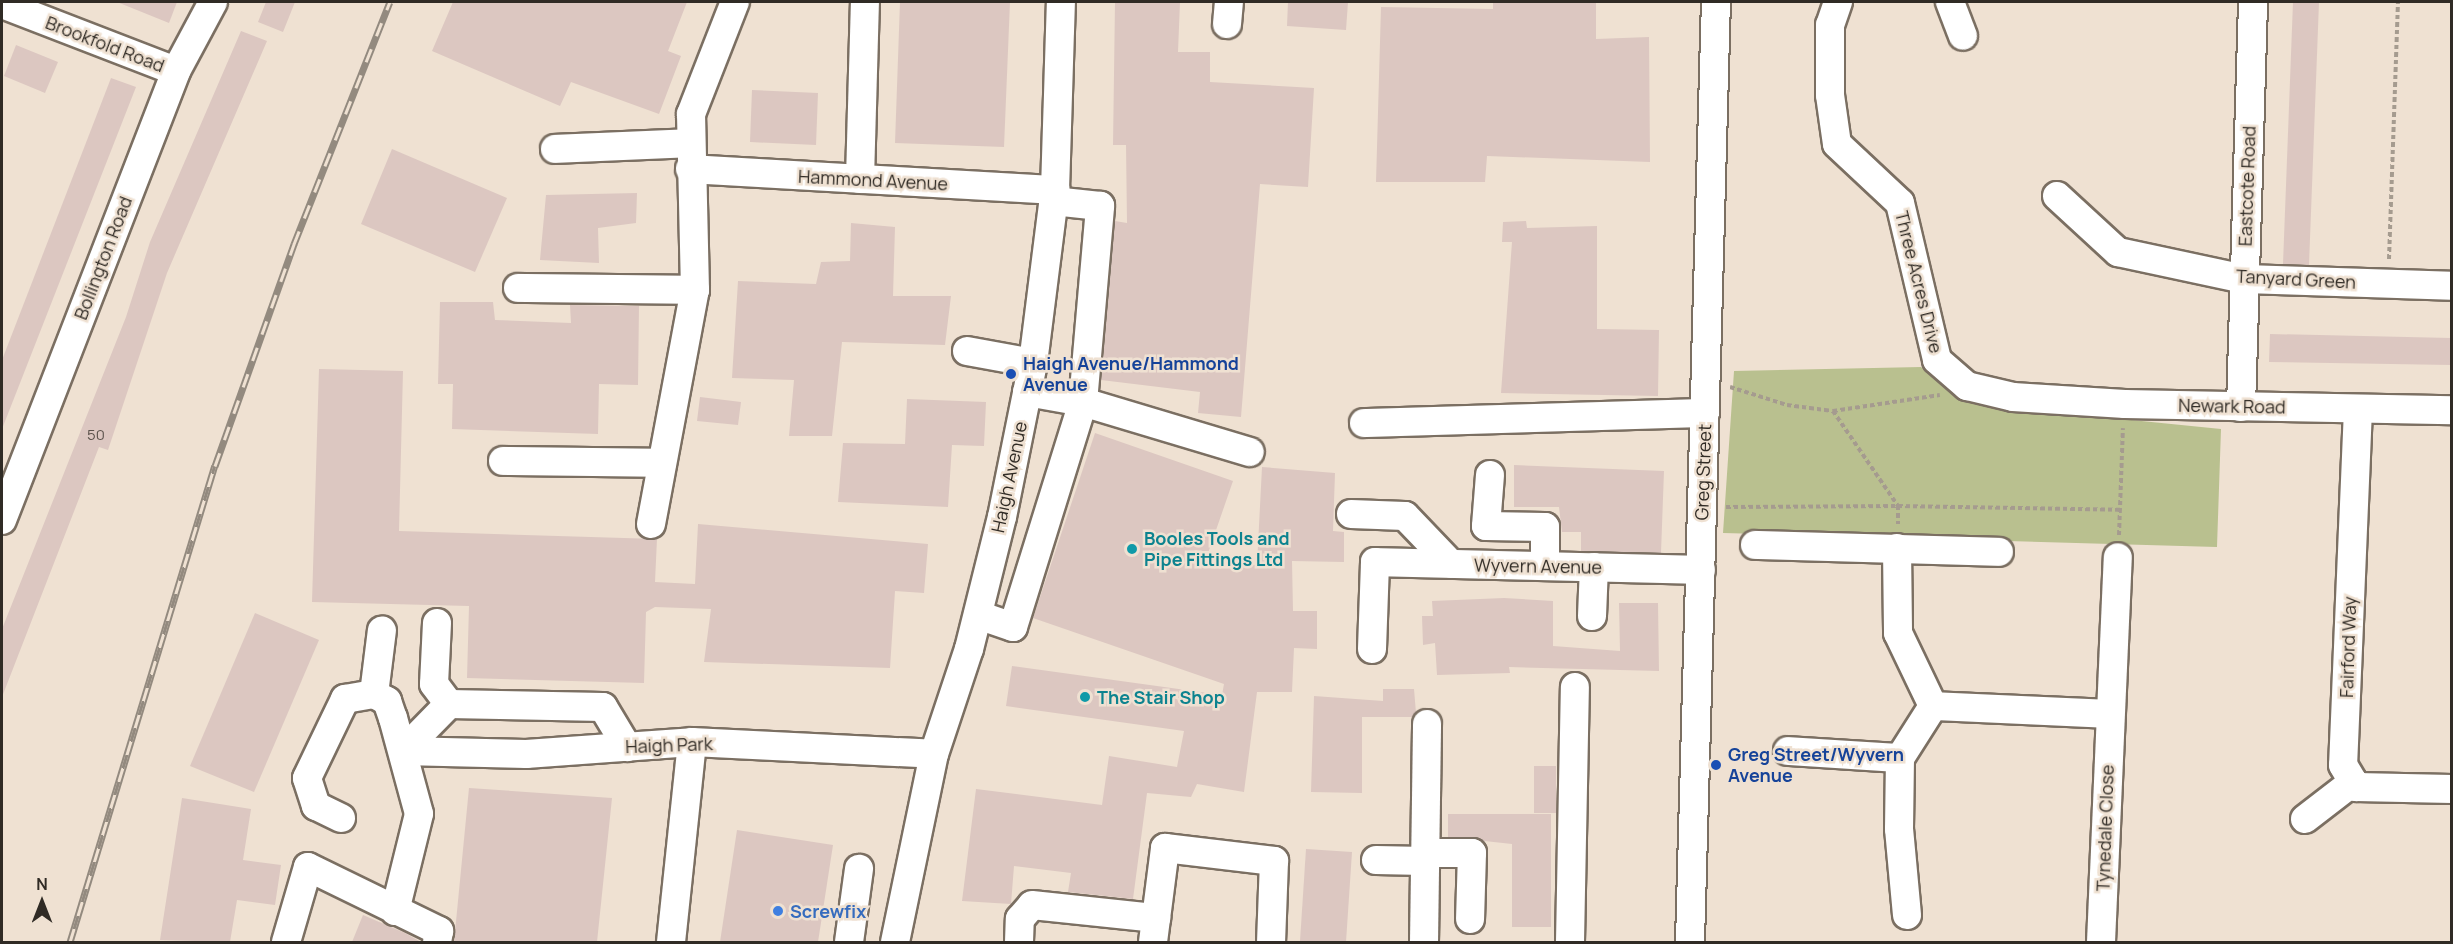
<!DOCTYPE html>
<style>
body{margin:0}
#map{position:relative;width:2453px;height:944px;overflow:hidden;background:#efe1d2;font-family:Manrope,sans-serif}
div>[style]{position:absolute}
[style*='--x']{left:calc(var(--x)*1px);top:calc(var(--y)*1px);width:calc(var(--w)*1px);rotate:calc(var(--a)*1deg)}
.green>*{inset:0;background:#b9c08f}
.building>*{inset:0;background:#dcc7c1}
.path>*{height:4px;margin-top:-2px;transform-origin:0;background:repeating-linear-gradient(90deg,#a59b8f 0 4.5px,transparent 0 7.5px)}
.roads{filter:drop-shadow(2px 0 #7b6f62) drop-shadow(-2px 0 #7b6f62) drop-shadow(0 2px #7b6f62) drop-shadow(0 -2px #7b6f62)}
.minor>*{height:28px;margin:-14px;padding:0 14px;transform-origin:14px;border-radius:14px;background:#fff}
.rail>*{height:7px;margin-top:-3.5px;transform-origin:0;background:repeating-linear-gradient(90deg,#efe1d2 0 14px,#938a7f 0 28px);box-sizing:border-box;border-block:2px solid #938a7f}
.dots>*{width:16px;height:16px;translate:-50% -50%;box-sizing:border-box;border:3px solid #efe1d2;border-radius:50%}
span{translate:-50% -50%;white-space:nowrap;text-align:center;line-height:1.15;-webkit-text-stroke:5px #efe1d2;paint-order:stroke}
.number-label{font-size:15px;color:#5b524c}
.number-label span{-webkit-text-stroke-width:0}
.street-label{font-size:18px;color:#302b25}
.transit-label{font-size:18px;color:#164399;font-weight:700}
.left{translate:0 -50%;text-align:left}
.culture-label{font-size:18px;color:#0d838f;font-weight:700}
.shop-label{font-size:18px;color:#366cbe;font-weight:700}
.frame{position:absolute;inset:0;border:3px solid #302b25;pointer-events:none}
.north{position:absolute;left:12px;top:872px;width:60px;height:60px;-webkit-text-stroke:4px #efe1d2;paint-order:stroke;rotate:0deg;font-size:16px;font-weight:700;line-height:24px;text-align:center;color:#302b25}
.north::after{content:'';display:block;margin:auto;width:21px;height:27px;background:#302b25;clip-path:polygon(50% 0,100% 100%,50% 72%,0 100%)}
</style>
<div id="map">
<div class="green">
<i style="clip-path:polygon(1921px 367px,1973px 404px,2221px 429px,2217px 547px,1723px 533px,1734px 371px)"></i>
</div>
<div class="building">
<i style="clip-path:polygon(117px 2px,177px 2px,169px 23px)"></i>
<i style="clip-path:polygon(266px 2px,295px 2px,283px 32px,258px 22px)"></i>
<i style="clip-path:polygon(453px 2px,687px 2px,668px 51px,681px 56px,659px 114px,571px 82px,560px 106px,432px 51px)"></i>
<i style="clip-path:polygon(900px 2px,1010px 2px,1004px 147px,895px 143px)"></i>
<i style="clip-path:polygon(1115px 2px,1180px 2px,1178px 52px,1210px 52px,1210px 82px,1314px 88px,1308px 187px,1260px 184px,1241px 417px,1198px 413px,1200px 392px,1101px 380px,1115px 221px,1127px 223px,1126px 145px,1113px 145px)"></i>
<i style="clip-path:polygon(1288px 2px,1348px 2px,1346px 30px,1287px 26px)"></i>
<i style="clip-path:polygon(1493px 2px,1596px 2px,1596px 39px,1649px 37px,1650px 162px,1487px 156px,1485px 182px,1376px 182px,1381px 7px,1493px 9px)"></i>
<i style="clip-path:polygon(2293px 2px,2319px 2px,2309px 265px,2283px 264px)"></i>
<i style="clip-path:polygon(241px 31px,267px 41px,167px 273px,108px 450px,99px 447px,2px 697px,2px 629px,126px 317px,150px 242px)"></i>
<i style="clip-path:polygon(16px 45px,58px 62px,45px 93px,4px 76px)"></i>
<i style="clip-path:polygon(111px 78px,136px 87px,2px 429px,2px 360px)"></i>
<i style="clip-path:polygon(752px 90px,818px 93px,816px 145px,750px 142px)"></i>
<i style="clip-path:polygon(392px 149px,507px 198px,475px 272px,361px 224px)"></i>
<i style="clip-path:polygon(637px 193px,636px 223px,598px 228px,599px 263px,540px 260px,546px 195px)"></i>
<i style="clip-path:polygon(1526px 221px,1527px 228px,1597px 226px,1597px 329px,1659px 330px,1658px 396px,1501px 393px,1512px 242px,1502px 242px,1503px 222px)"></i>
<i style="clip-path:polygon(851px 223px,895px 227px,893px 296px,951px 296px,945px 345px,842px 342px,832px 436px,789px 436px,794px 380px,732px 378px,738px 281px,816px 284px,821px 262px,850px 261px)"></i>
<i style="clip-path:polygon(440px 302px,493px 302px,495px 320px,571px 323px,570px 305px,639px 306px,638px 385px,599px 384px,598px 434px,452px 429px,453px 384px,438px 384px)"></i>
<i style="clip-path:polygon(2270px 334px,2451px 338px,2451px 365px,2269px 362px)"></i>
<i style="clip-path:polygon(319px 369px,403px 371px,399px 531px,657px 539px,655px 582px,695px 584px,698px 524px,928px 544px,924px 593px,895px 591px,890px 668px,704px 662px,711px 609px,655px 607px,646px 612px,644px 683px,467px 678px,469px 606px,312px 602px)"></i>
<i style="clip-path:polygon(700px 397px,741px 402px,738px 425px,697px 421px)"></i>
<i style="clip-path:polygon(907px 399px,986px 402px,984px 446px,952px 445px,948px 507px,838px 502px,843px 443px,905px 444px)"></i>
<i style="clip-path:polygon(1095px 433px,1233px 481px,1205px 562px,1257px 565px,1262px 467px,1335px 473px,1333px 531px,1344px 532px,1344px 562px,1292px 561px,1293px 611px,1317px 611px,1317px 649px,1294px 648px,1292px 692px,1257px 692px,1244px 792px,1197px 784px,1191px 797px,1147px 793px,1133px 899px,1068px 892px,1071px 873px,1014px 866px,1011px 904px,962px 901px,976px 789px,1102px 805px,1109px 756px,1177px 767px,1184px 731px,1006px 706px,1012px 666px,1222px 695px,1224px 684px,1033px 618px)"></i>
<i style="clip-path:polygon(1514px 465px,1664px 471px,1661px 553px,1581px 551px,1581px 532px,1562px 532px,1559px 507px,1514px 507px)"></i>
<i style="clip-path:polygon(1504px 598px,1553px 601px,1553px 646px,1620px 651px,1619px 603px,1658px 603px,1659px 671px,1509px 667px,1510px 673px,1437px 675px,1435px 643px,1423px 645px,1422px 616px,1433px 616px,1432px 601px)"></i>
<i style="clip-path:polygon(255px 613px,319px 640px,254px 792px,190px 766px)"></i>
<i style="clip-path:polygon(1383px 689px,1414px 689px,1416px 713px,1412px 717px,1362px 717px,1362px 793px,1311px 792px,1314px 696px,1383px 701px)"></i>
<i style="clip-path:polygon(1534px 766px,1556px 766px,1556px 813px,1534px 813px)"></i>
<i style="clip-path:polygon(469px 788px,612px 798px,597px 942px,454px 942px)"></i>
<i style="clip-path:polygon(182px 798px,251px 809px,243px 860px,281px 865px,275px 905px,237px 900px,230px 942px,160px 940px)"></i>
<i style="clip-path:polygon(1448px 814px,1551px 814px,1551px 927px,1512px 927px,1512px 844px,1448px 837px)"></i>
<i style="clip-path:polygon(737px 830px,833px 845px,818px 942px,720px 942px)"></i>
<i style="clip-path:polygon(1306px 849px,1352px 852px,1346px 942px,1300px 941px)"></i>
<i style="clip-path:polygon(363px 915px,405px 933px,421px 942px,352px 942px)"></i>
</div>
<div class="path">
<i style="--x:2389;--y:259;--w:257;--a:-88"></i>
<i style="--x:1730;--y:387;--w:60;--a:17.5"></i>
<i style="--x:1787;--y:405;--w:46;--a:7.4"></i>
<i style="--x:1833;--y:411;--w:108;--a:-8.5"></i>
<i style="--x:1833;--y:411;--w:115;--a:55.6"></i>
<i style="--x:1898;--y:506;--w:222;--a:1"></i>
<i style="--x:1726;--y:507;--w:172;--a:-0.3"></i>
<i style="--x:1898;--y:506;--w:18;--a:90"></i>
<i style="--x:2119;--y:535;--w:107;--a:-87.9"></i>
</div>
<div class="roads">
<div class="minor">
<i style="--x:1838;--y:2;--w:24;--a:109"></i>
<i style="--x:1830;--y:25;--w:70;--a:90"></i>
<i style="--x:1830;--y:95;--w:49;--a:81.9"></i>
<i style="--x:1837;--y:144;--w:86;--a:43.1"></i>
<i style="--x:1900;--y:203;--w:161;--a:76.7"></i>
<i style="--x:1937;--y:360;--w:40;--a:41"></i>
<i style="--x:1967;--y:386;--w:47;--a:13.4"></i>
<i style="--x:2013;--y:397;--w:112;--a:3.6"></i>
<i style="--x:2125;--y:404;--w:327;--a:1.1"></i>
<i style="--x:1950;--y:2;--w:36;--a:69"></i>
<i style="--x:2;--y:4;--w:186;--a:21.1"></i>
<i style="--x:1227;--y:24;--w:22;--a:-85"></i>
<i style="--x:555;--y:149;--w:136;--a:-2.5"></i>
<i style="--x:690;--y:169;--w:366;--a:3.3"></i>
<i style="--x:860;--y:179;--w:177;--a:-88.4"></i>
<i style="--x:2057;--y:196;--w:83;--a:42.6"></i>
<i style="--x:2118;--y:252;--w:129;--a:12.1"></i>
<i style="--x:2244;--y:279;--w:208;--a:1.9"></i>
<i style="--x:518;--y:288;--w:177;--a:0.6"></i>
<i style="--x:967;--y:351;--w:67;--a:10.3"></i>
<i style="--x:1027;--y:392;--w:57;--a:10.1"></i>
<i style="--x:1083;--y:402;--w:174;--a:16.7"></i>
<i style="--x:2241;--y:407;--w:405;--a:-88.3"></i>
<i style="--x:2358;--y:409;--w:356;--a:92.4"></i>
<i style="--x:2343;--y:765;--w:26;--a:59"></i>
<i style="--x:2356;--y:787;--w:96;--a:1.2"></i>
<i style="--x:1364;--y:423;--w:341;--a:-1.7"></i>
<i style="--x:503;--y:461;--w:159;--a:0.7"></i>
<i style="--x:1490;--y:475;--w:51;--a:94.5"></i>
<i style="--x:1486;--y:526;--w:59;--a:1"></i>
<i style="--x:1545;--y:527;--w:39;--a:90"></i>
<i style="--x:1351;--y:514;--w:54;--a:2.1"></i>
<i style="--x:1405;--y:516;--w:66;--a:46.2"></i>
<i style="--x:2;--y:520;--w:482;--a:-68.8"></i>
<i style="--x:176;--y:71;--w:78;--a:-61.8"></i>
<i style="--x:651;--y:524;--w:238;--a:-79.4"></i>
<i style="--x:695;--y:290;--w:176;--a:-91.3"></i>
<i style="--x:691;--y:114;--w:120;--a:-68.6"></i>
<i style="--x:1755;--y:545;--w:244;--a:1.6"></i>
<i style="--x:1897;--y:548;--w:85;--a:89.3"></i>
<i style="--x:1898;--y:633;--w:81;--a:64.4"></i>
<i style="--x:978;--y:615;--w:37;--a:19"></i>
<i style="--x:1013;--y:627;--w:236;--a:-72.7"></i>
<i style="--x:1083;--y:402;--w:197;--a:-85"></i>
<i style="--x:1100;--y:206;--w:47;--a:-173.9"></i>
<i style="--x:1592;--y:616;--w:49;--a:-87.7"></i>
<i style="--x:437;--y:623;--w:61;--a:92.8"></i>
<i style="--x:434;--y:684;--w:25;--a:53"></i>
<i style="--x:1372;--y:649;--w:87;--a:-88"></i>
<i style="--x:1375;--y:562;--w:326;--a:1.4"></i>
<i style="--x:374;--y:694;--w:64;--a:-82.9"></i>
<i style="--x:403;--y:751;--w:123;--a:1.4"></i>
<i style="--x:526;--y:754;--w:166;--a:-4.1"></i>
<i style="--x:692;--y:742;--w:242;--a:2.8"></i>
<i style="--x:403;--y:751;--w:66;--a:-45.6"></i>
<i style="--x:449;--y:704;--w:154;--a:1.1"></i>
<i style="--x:603;--y:707;--w:47;--a:59"></i>
<i style="--x:1788;--y:751;--w:112;--a:3.6"></i>
<i style="--x:341;--y:818;--w:28;--a:-154"></i>
<i style="--x:316;--y:806;--w:29;--a:-108"></i>
<i style="--x:307;--y:778;--w:88;--a:-64.3"></i>
<i style="--x:345;--y:699;--w:29;--a:-10"></i>
<i style="--x:374;--y:694;--w:15;--a:28"></i>
<i style="--x:387;--y:701;--w:18;--a:71"></i>
<i style="--x:393;--y:718;--w:99;--a:74.8"></i>
<i style="--x:419;--y:814;--w:100;--a:103.9"></i>
<i style="--x:2305;--y:819;--w:61;--a:-37.6"></i>
<i style="--x:1425;--y:853;--w:47;--a:0"></i>
<i style="--x:1472;--y:853;--w:66;--a:91.7"></i>
<i style="--x:1376;--y:860;--w:49;--a:1.2"></i>
<i style="--x:1907;--y:915;--w:86;--a:-95.3"></i>
<i style="--x:1899;--y:829;--w:71;--a:-89.2"></i>
<i style="--x:1900;--y:758;--w:62;--a:-57.6"></i>
<i style="--x:1933;--y:706;--w:175;--a:2.6"></i>
<i style="--x:286;--y:942;--w:78;--a:-73.7"></i>
<i style="--x:308;--y:867;--w:146;--a:26"></i>
<i style="--x:439;--y:931;--w:11;--a:100"></i>
<i style="--x:671;--y:942;--w:201;--a:-84"></i>
<i style="--x:849;--y:942;--w:74;--a:-82.2"></i>
<i style="--x:895;--y:942;--w:192;--a:-78.3"></i>
<i style="--x:934;--y:754;--w:111;--a:-71.6"></i>
<i style="--x:969;--y:649;--w:136;--a:-76"></i>
<i style="--x:1002;--y:517;--w:157;--a:-78.6"></i>
<i style="--x:1033;--y:363;--w:174;--a:-82.8"></i>
<i style="--x:1055;--y:190;--w:188;--a:-88.2"></i>
<i style="--x:1019;--y:942;--w:23;--a:-88"></i>
<i style="--x:1020;--y:919;--w:18;--a:-49"></i>
<i style="--x:1032;--y:905;--w:125;--a:6"></i>
<i style="--x:1153;--y:942;--w:95;--a:-82.7"></i>
<i style="--x:1165;--y:848;--w:110;--a:6.8"></i>
<i style="--x:1274;--y:861;--w:81;--a:92.1"></i>
<i style="--x:1424;--y:942;--w:218;--a:-89.2"></i>
<i style="--x:1570;--y:942;--w:255;--a:-88.9"></i>
<i style="--x:1690;--y:942;--w:940;--a:-88.42"></i>
<i style="--x:2101;--y:942;--w:385;--a:-87.5"></i>
</div>
</div>
<div class="rail">
<i style="--x:70;--y:942;--w:498;--a:-73.1"></i>
<i style="--x:215;--y:466;--w:236;--a:-70.4"></i>
<i style="--x:294;--y:244;--w:260;--a:-68.4"></i>
</div>
<div class="dots">
<i style="left:1011px;top:374px;background:#1a4fb4"></i>
<i style="left:1132px;top:549px;background:#0f9aa8"></i>
<i style="left:1085px;top:697px;background:#0f9aa8"></i>
<i style="left:1716px;top:765px;background:#1a4fb4"></i>
<i style="left:778px;top:911px;background:#3f7fe0"></i>
</div>
<div class="number-label">
<span style="left:96px;top:435px">50</span>
</div>
<div class="street-label">
<span style="left:105px;top:44px;rotate:21deg">Brookfold Road</span>
<span style="left:873px;top:180px;rotate:3deg">Hammond Avenue</span>
<span style="left:2247px;top:186px;rotate:-88deg">Eastcote Road</span>
<span style="left:103px;top:258px;rotate:-69deg">Bollington Road</span>
<span style="left:2296px;top:279px;rotate:3deg">Tanyard Green</span>
<span style="left:1919px;top:282px;rotate:76deg">Three Acres Drive</span>
<span style="left:2232px;top:406px;rotate:1deg">Newark Road</span>
<span style="left:1703px;top:472px;rotate:-88deg">Greg Street</span>
<span style="left:1009px;top:477px;rotate:-78deg">Haigh Avenue</span>
<span style="left:1538px;top:566px;rotate:1deg">Wyvern Avenue</span>
<span style="left:2348px;top:647px;rotate:-88deg">Fairford Way</span>
<span style="left:669px;top:745px;rotate:-2deg">Haigh Park</span>
<span style="left:2105px;top:828px;rotate:-88deg">Tynedale Close</span>
</div>
<div class="transit-label">
<span class="left" style="left:1023px;top:374px">Haigh Avenue/Hammond<br>Avenue</span>
<span class="left" style="left:1728px;top:765px">Greg Street/Wyvern<br>Avenue</span>
</div>
<div class="culture-label">
<span class="left" style="left:1144px;top:549px">Booles Tools and<br>Pipe Fittings Ltd</span>
<span class="left" style="left:1097px;top:697px">The Stair Shop</span>
</div>
<div class="shop-label">
<span class="left" style="left:790px;top:911px">Screwfix</span>
</div>
<div class="frame"></div>
<div class="north">N</div>
</div>
